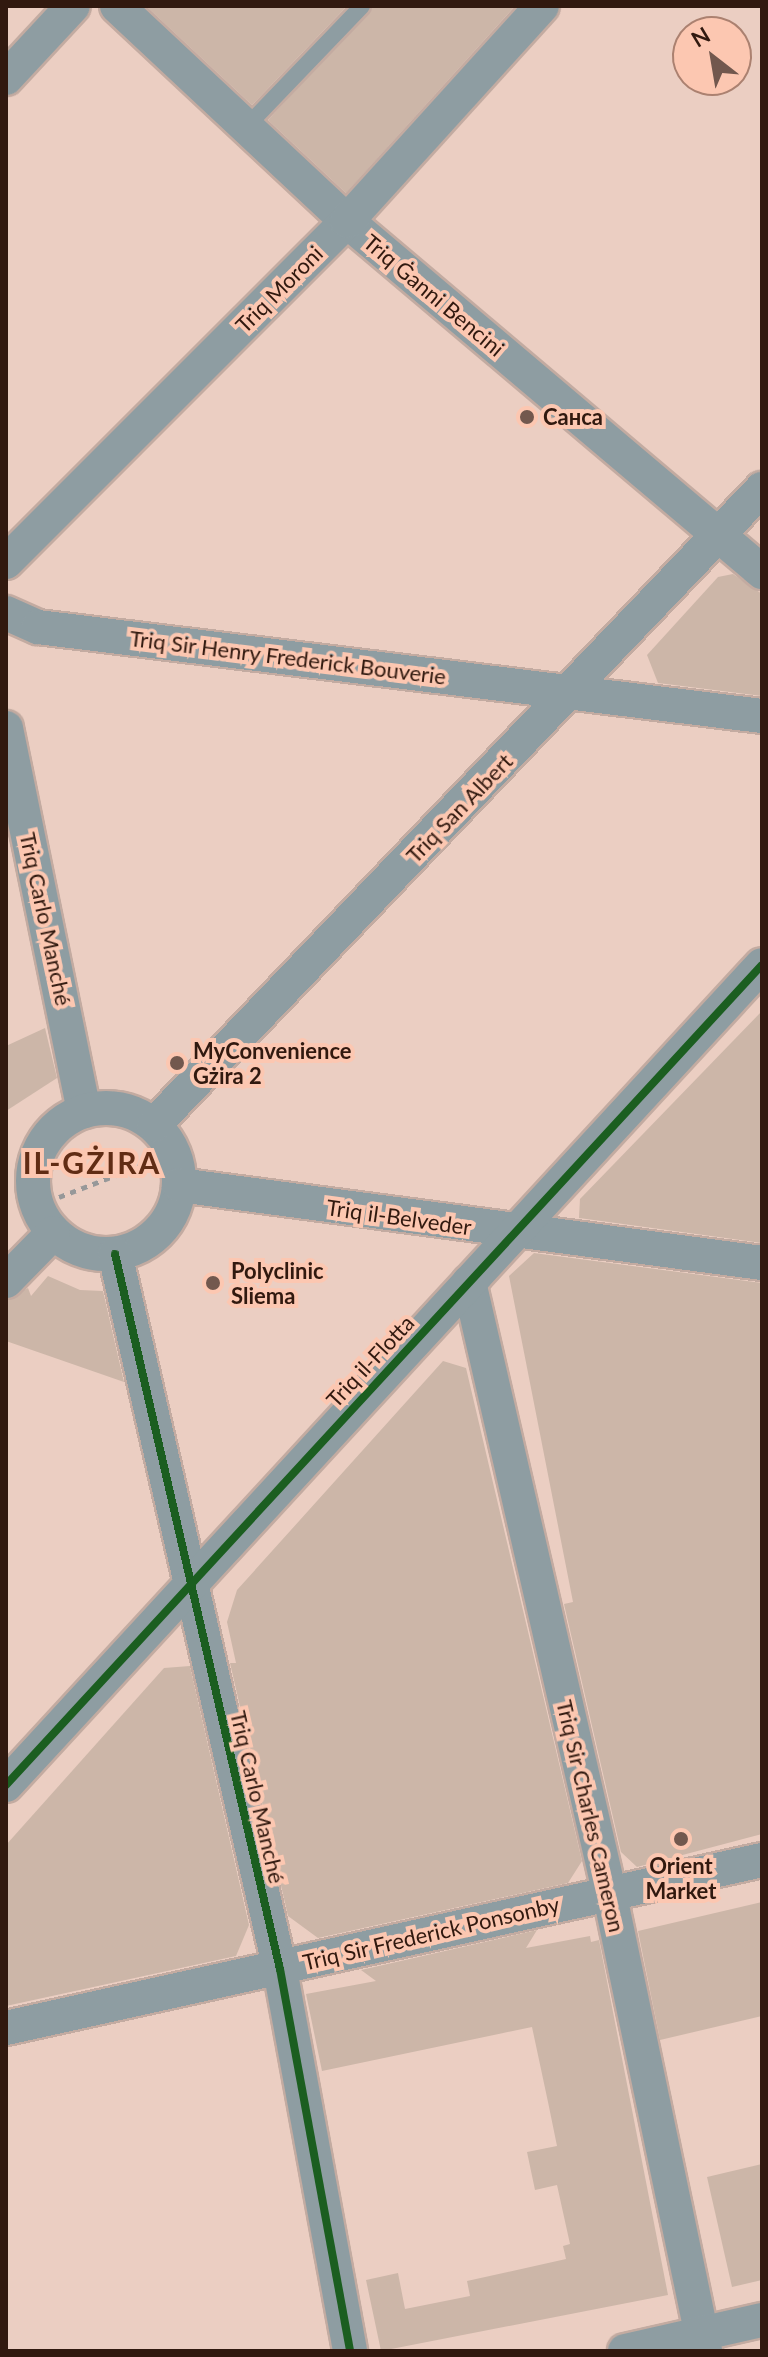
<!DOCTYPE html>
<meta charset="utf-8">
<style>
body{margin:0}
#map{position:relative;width:768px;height:2357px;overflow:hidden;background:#ebcec2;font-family:Lato,sans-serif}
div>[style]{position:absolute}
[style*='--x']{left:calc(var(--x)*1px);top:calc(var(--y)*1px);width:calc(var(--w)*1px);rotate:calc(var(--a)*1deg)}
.building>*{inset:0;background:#ccb6a8}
.path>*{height:5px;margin-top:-2.5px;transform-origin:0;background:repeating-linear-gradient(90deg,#979899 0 6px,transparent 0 12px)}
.roads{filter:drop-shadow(2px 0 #c3aba1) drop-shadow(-2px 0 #c3aba1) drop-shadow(0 2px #c3aba1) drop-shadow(0 -2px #c3aba1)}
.lane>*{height:16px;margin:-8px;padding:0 8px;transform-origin:8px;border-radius:8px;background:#8e9da2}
.street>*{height:34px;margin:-17px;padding:0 17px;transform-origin:17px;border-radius:17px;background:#8e9da2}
.street>.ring{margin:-17px;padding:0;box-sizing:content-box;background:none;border:34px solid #8e9da2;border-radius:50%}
.cycleway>*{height:8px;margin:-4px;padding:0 4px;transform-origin:4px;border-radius:4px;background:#1b5e20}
.dots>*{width:22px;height:22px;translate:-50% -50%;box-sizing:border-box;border:4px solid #fcc7b1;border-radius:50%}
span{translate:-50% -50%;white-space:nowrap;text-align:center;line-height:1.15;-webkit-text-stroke:8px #fcc7b1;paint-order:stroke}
.street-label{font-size:22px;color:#31190f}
.poi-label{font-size:22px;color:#31190f;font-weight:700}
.left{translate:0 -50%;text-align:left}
.district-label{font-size:30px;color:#612c14;font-weight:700;letter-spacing:2px}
.frame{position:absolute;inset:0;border:8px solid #31190f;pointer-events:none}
.north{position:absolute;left:672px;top:16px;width:80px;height:80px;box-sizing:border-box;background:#fcc7b1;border:2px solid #ab8170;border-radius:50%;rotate:329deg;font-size:22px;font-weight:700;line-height:32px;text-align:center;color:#31190f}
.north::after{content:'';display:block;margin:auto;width:28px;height:36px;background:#72584e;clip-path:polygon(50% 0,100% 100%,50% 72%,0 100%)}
</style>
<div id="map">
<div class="building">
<i style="clip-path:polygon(146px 6px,347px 6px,252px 105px)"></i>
<i style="clip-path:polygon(373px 6px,515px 6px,346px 193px,268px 120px)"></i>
<i style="clip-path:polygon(733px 574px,762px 594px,762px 696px,658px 683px,647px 655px,718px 577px)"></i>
<i style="clip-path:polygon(762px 1011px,762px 1243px,579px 1218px,580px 1199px)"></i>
<i style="clip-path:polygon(45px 1028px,57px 1078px,6px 1111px,6px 1046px)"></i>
<i style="clip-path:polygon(534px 1253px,762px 1283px,762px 1834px,637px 1867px,621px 1852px,564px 1604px,573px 1602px,509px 1276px)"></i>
<i style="clip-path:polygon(48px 1276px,80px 1290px,103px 1291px,124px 1382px,6px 1341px,6px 1300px,28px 1288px,31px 1296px)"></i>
<i style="clip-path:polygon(443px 1361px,466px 1368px,582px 1861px,568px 1883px,318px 1938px,288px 1916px,230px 1663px,236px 1663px,227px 1622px,237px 1590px)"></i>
<i style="clip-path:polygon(190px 1666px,249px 1925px,236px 1956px,6px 2006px,6px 1845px,164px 1668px)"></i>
<i style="clip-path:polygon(762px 1902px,762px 2016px,660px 2040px,638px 1931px)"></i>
<i style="clip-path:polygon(537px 1930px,526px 1948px,590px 1936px,591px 1942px,599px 1940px,668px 2295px,381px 2351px,366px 2280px,398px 2273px,405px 2309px,470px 2296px,467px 2281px,566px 2259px,563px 2246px,570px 2244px,557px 2185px,535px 2190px,527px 2152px,557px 2146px,548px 2102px,532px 2027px,322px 2071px,306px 1994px,376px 1981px,361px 1970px)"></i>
<i style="clip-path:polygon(762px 2164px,762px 2280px,732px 2287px,707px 2177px)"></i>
</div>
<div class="path">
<i style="--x:59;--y:1197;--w:97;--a:-21"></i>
</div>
<div class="roads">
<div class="lane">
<i style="--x:247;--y:126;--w:166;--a:-46.2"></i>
</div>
<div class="street">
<i style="--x:117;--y:6;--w:315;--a:43.1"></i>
<i style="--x:347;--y:221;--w:544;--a:40.22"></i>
<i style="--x:6;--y:78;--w:98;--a:-47.1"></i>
<i style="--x:6;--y:562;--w:482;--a:-45"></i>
<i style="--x:347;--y:221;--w:290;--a:-47.8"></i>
<i style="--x:6;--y:613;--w:35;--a:24"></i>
<i style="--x:38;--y:627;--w:729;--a:7.01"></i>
<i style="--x:6;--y:728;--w:391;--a:78.5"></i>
<i class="ring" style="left:33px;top:1108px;width:112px;height:112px"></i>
<i style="--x:154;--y:1125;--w:880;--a:-46.29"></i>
<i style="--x:179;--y:1185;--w:588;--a:7.62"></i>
<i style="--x:115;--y:1254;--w:734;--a:77.01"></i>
<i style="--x:280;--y:1969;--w:388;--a:79.6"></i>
<i style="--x:6;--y:1281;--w:67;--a:-45.6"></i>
<i style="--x:469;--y:1282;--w:625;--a:77.05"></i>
<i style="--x:609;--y:1891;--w:470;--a:78.2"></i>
<i style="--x:6;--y:1785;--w:1115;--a:-47.33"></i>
<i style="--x:6;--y:2028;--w:774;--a:-12.53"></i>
<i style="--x:625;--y:2351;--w:140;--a:-12.8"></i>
</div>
</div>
<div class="cycleway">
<i style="--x:115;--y:1254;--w:734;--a:77.01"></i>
<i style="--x:280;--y:1969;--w:388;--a:79.6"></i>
<i style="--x:6;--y:1785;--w:1115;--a:-47.33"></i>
</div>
<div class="dots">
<i style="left:527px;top:417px;background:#72584e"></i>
<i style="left:177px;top:1063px;background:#72584e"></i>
<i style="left:213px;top:1283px;background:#72584e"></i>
<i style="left:681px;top:1839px;background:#72584e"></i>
</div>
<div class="street-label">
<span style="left:279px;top:289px;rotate:-45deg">Triq Moroni</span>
<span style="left:434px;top:295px;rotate:40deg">Triq Ġanni Bencini</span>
<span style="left:288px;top:657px;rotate:7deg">Triq Sir Henry Frederick Bouverie</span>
<span style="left:459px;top:808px;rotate:-46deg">Triq San Albert</span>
<span style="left:46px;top:919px;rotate:78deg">Triq Carlo Manché</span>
<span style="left:399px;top:1217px;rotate:8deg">Triq il-Belveder</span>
<span style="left:370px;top:1361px;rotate:-47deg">Triq il-Flotta</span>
<span style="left:258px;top:1797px;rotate:77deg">Triq Carlo Manché</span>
<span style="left:591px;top:1816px;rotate:77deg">Triq Sir Charles Cameron</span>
<span style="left:431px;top:1933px;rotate:-13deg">Triq Sir Frederick Ponsonby</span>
</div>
<div class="poi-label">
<span class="left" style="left:543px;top:417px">Санса</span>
<span class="left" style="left:193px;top:1063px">MyConvenience<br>Gżira 2</span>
<span class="left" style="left:231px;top:1283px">Polyclinic<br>Sliema</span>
<span style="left:681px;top:1878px">Orient<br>Market</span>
</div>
<div class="district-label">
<span style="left:92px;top:1162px">IL-GŻIRA</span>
</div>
<div class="frame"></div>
<div class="north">N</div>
</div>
